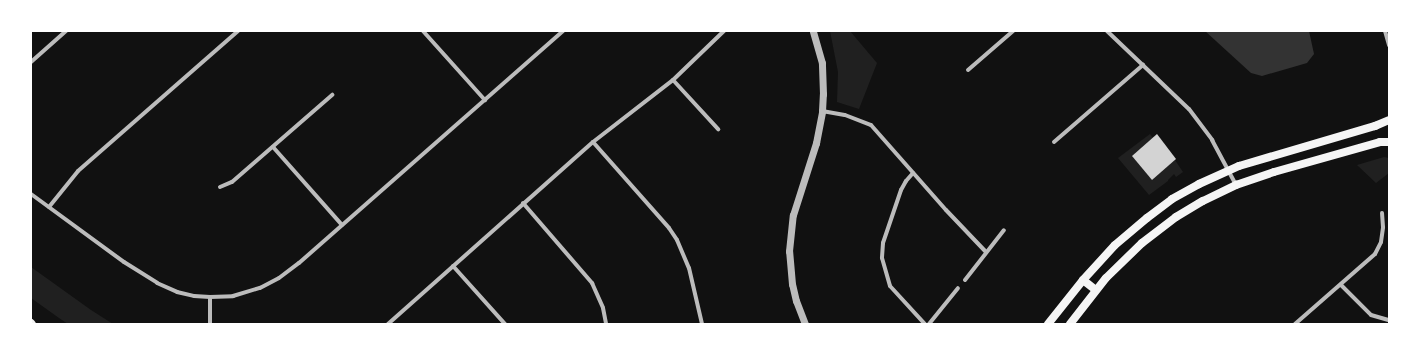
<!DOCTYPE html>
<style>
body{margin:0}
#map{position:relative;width:1420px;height:355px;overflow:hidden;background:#111;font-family:"Varela Round",sans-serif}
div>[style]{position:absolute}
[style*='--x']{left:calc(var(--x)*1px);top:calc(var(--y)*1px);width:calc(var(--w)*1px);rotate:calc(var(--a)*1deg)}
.green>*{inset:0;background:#202020}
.water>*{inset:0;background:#333}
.building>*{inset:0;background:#d3d3d3}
.minor>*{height:4px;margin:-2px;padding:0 2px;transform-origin:2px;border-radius:2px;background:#bcbcbc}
.tertiary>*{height:7px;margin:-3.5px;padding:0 3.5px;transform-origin:3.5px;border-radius:3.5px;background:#bcbcbc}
.secondary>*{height:8px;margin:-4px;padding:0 4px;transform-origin:4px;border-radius:4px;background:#f5f5f5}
.primary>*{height:8px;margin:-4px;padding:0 4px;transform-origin:4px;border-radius:4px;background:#f5f5f5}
span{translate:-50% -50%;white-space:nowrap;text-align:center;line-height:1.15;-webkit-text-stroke:4px #fff;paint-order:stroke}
.frame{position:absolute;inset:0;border:32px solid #fff;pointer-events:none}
</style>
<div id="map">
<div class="green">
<i style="clip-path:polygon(830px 31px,850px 31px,877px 63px,859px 109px,837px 102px,838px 72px)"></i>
<i style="clip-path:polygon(1150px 134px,1153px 138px,1132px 156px,1152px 180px,1175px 160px,1183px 172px,1176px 177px,1174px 174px,1168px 180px,1168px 181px,1149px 195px,1118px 158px)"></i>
<i style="clip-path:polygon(1384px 157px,1389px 158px,1389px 173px,1376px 183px,1357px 165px)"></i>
<i style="clip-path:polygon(31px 267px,91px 310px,113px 324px,68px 324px,59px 318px,31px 298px)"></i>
</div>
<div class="water">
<i style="clip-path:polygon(1205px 31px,1309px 31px,1314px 54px,1307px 63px,1262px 76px,1251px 73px)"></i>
</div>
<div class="building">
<i style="clip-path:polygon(1157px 134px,1176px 159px,1152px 180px,1132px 156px)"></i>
</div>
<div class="minor">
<i style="--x:423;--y:31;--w:93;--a:48.1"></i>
<i style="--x:1107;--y:31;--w:113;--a:43.6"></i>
<i style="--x:1189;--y:109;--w:39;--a:53"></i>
<i style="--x:1212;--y:140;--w:51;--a:61.9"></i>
<i style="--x:1385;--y:31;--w:15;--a:74"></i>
<i style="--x:31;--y:62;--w:47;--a:-41.5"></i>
<i style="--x:968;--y:70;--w:60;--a:-40.9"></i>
<i style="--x:673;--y:80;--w:67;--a:47.4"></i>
<i style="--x:822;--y:111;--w:23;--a:10"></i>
<i style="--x:845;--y:115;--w:28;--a:21"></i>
<i style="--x:871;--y:125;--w:113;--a:48.6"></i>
<i style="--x:946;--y:210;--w:58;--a:46.4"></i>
<i style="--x:593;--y:142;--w:115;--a:48.5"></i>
<i style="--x:669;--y:228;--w:14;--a:56"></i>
<i style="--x:677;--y:240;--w:30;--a:67"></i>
<i style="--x:689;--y:268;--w:57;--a:76.9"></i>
<i style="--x:1054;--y:142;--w:118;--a:-40.9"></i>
<i style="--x:273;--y:147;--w:104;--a:48.5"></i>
<i style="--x:913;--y:173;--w:11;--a:131"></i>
<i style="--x:906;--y:181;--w:10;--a:119"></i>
<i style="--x:901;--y:190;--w:56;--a:108.8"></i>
<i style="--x:883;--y:243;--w:15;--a:94"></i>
<i style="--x:882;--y:258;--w:29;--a:74"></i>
<i style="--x:890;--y:286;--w:52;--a:47.4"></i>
<i style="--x:220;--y:187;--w:13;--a:-23"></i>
<i style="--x:232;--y:182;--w:133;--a:-41"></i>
<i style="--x:31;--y:194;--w:115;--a:36.2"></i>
<i style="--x:124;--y:262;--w:39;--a:32"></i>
<i style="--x:157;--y:283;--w:22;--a:24"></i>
<i style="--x:177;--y:292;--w:17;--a:13"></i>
<i style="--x:194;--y:296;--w:16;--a:4"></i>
<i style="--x:210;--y:297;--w:23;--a:-2"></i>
<i style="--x:233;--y:296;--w:28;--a:-17"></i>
<i style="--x:260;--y:288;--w:21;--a:-28"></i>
<i style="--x:279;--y:278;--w:25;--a:-37"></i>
<i style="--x:299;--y:263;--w:351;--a:-41.3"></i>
<i style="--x:523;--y:203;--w:106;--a:49.2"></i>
<i style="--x:592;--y:283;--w:27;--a:66"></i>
<i style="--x:603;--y:308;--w:16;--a:79"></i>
<i style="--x:49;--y:207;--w:46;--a:-51.1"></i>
<i style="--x:78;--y:171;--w:213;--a:-41.2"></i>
<i style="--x:453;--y:266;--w:78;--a:48.1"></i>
<i style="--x:965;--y:280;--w:63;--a:-52"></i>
<i style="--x:1341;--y:285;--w:42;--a:45"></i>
<i style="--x:1371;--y:315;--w:19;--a:16"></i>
<i style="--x:210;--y:324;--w:27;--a:-90"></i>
<i style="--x:388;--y:324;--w:274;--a:-41.6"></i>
<i style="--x:593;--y:142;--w:101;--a:-37.8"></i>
<i style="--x:673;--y:80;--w:71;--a:-43.9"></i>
<i style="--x:929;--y:324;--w:46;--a:-51.1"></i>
<i style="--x:1295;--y:324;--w:106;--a:-41.2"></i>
<i style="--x:1375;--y:254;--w:13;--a:-63"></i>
<i style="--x:1381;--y:242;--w:15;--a:-82"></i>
<i style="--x:1383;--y:227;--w:14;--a:-94"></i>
</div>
<div class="tertiary">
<i style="--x:805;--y:324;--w:25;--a:-111"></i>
<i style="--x:796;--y:301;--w:17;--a:-103"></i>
<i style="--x:792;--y:284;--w:33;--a:-95"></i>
<i style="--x:789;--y:251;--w:36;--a:-84"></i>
<i style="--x:793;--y:215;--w:76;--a:-72.3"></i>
<i style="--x:816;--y:143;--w:33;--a:-79"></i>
<i style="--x:822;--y:111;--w:17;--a:-87"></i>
<i style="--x:823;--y:94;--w:31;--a:-92"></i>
<i style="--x:822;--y:63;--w:33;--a:-106"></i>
</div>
<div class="secondary">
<i style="--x:1083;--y:280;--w:16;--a:38"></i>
<i style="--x:1048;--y:324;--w:56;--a:-51.5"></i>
<i style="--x:1083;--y:280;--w:47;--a:-47.6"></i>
<i style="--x:1115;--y:245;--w:42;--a:-40.2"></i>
<i style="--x:1147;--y:218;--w:31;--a:-37"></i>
<i style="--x:1172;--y:199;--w:31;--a:-29"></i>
<i style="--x:1199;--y:184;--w:44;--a:-24.2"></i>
<i style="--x:1239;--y:166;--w:142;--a:-16.4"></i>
<i style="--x:1375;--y:126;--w:15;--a:-23"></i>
<i style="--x:1070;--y:324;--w:58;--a:-52"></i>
<i style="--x:1106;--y:278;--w:50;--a:-44.2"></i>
<i style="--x:1142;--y:243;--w:43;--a:-37.4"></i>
<i style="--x:1176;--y:217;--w:31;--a:-31"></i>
<i style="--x:1203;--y:201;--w:37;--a:-26"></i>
<i style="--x:1236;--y:185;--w:40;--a:-18.9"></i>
<i style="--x:1274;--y:172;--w:110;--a:-15.8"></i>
<i style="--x:1380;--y:142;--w:9;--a:0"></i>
</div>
<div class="primary">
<i style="--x:31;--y:323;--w:1;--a:45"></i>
</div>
<div class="frame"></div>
</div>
